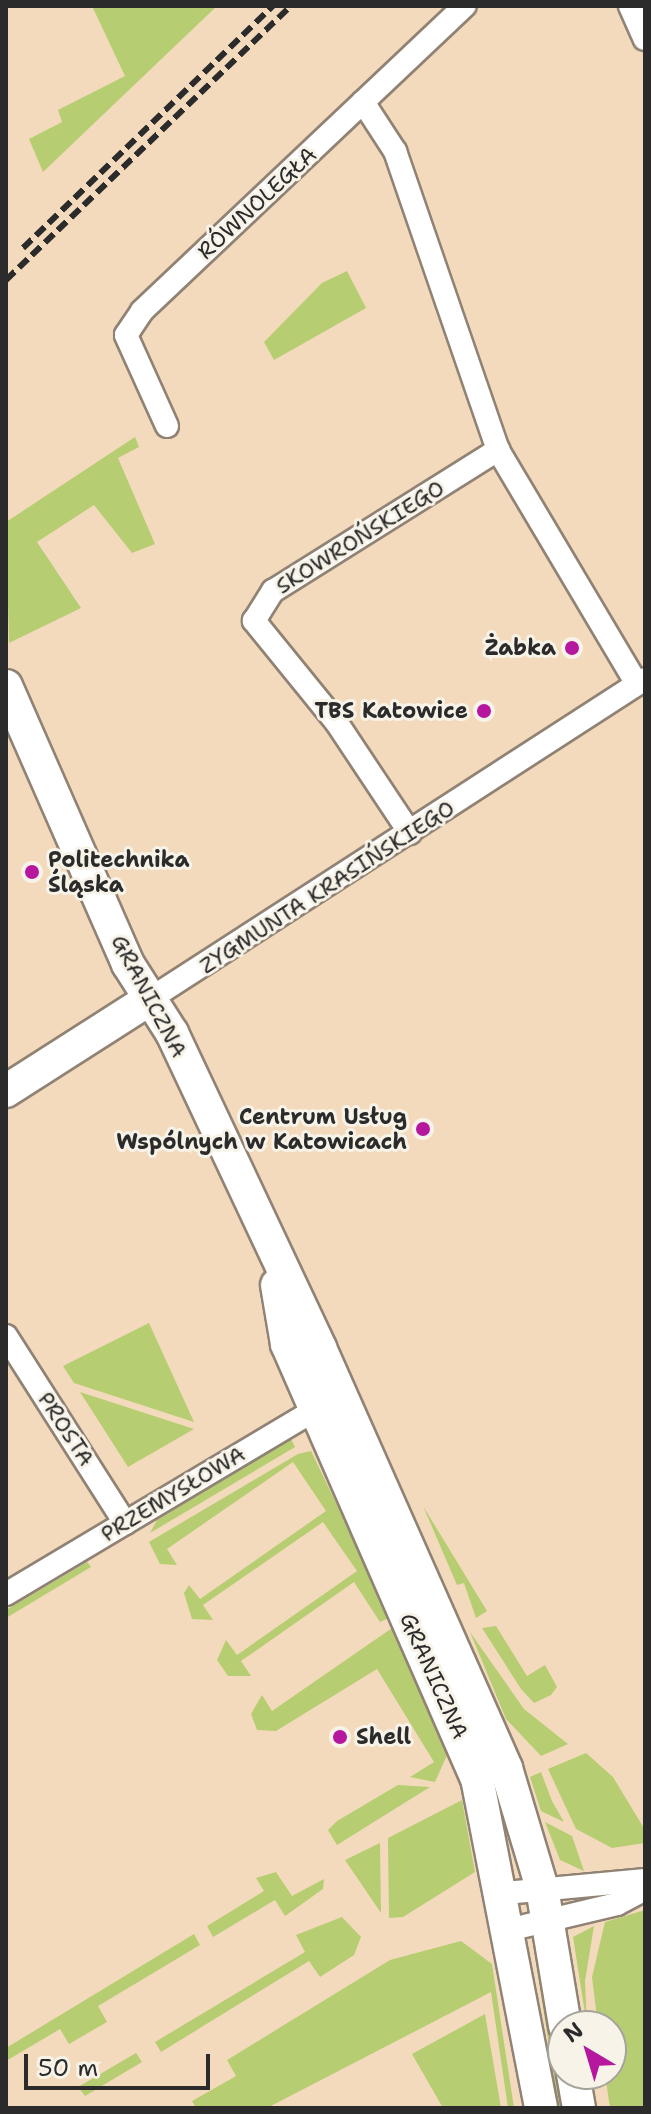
<!DOCTYPE html>
<meta charset="utf-8">
<style>
body{margin:0}
#map{position:relative;width:651px;height:2114px;overflow:hidden;background:#f4dabc;font-family:"Shantell Sans",sans-serif}
div>[style]{position:absolute}
[style*='--x']{left:calc(var(--x)*1px);top:calc(var(--y)*1px);width:calc(var(--w)*1px);rotate:calc(var(--a)*1deg)}
.green>*{inset:0;background:#b6cd72}
.roads{filter:drop-shadow(2px 0 #908274) drop-shadow(-2px 0 #908274) drop-shadow(0 2px #908274) drop-shadow(0 -2px #908274)}
.street>*{height:22px;margin:-11px;padding:0 11px;transform-origin:11px;border-radius:11px;background:#fff}
.secondary>*{height:32px;margin:-16px;padding:0 16px;transform-origin:16px;border-radius:16px;background:#fff}
.rail>*{height:6px;margin-top:-3px;transform-origin:0;background:repeating-linear-gradient(90deg,#2b2b2b 0 12px,transparent 0 18px)}
.dots>*{width:22px;height:22px;translate:-50% -50%;box-sizing:border-box;border:4px solid #f7f3e8;border-radius:50%}
span{translate:-50% -50%;white-space:nowrap;text-align:center;line-height:1.15;-webkit-text-stroke:6px #f7f3e8;paint-order:stroke}
.street-label{font-size:22px;color:#2b2b2b}
.poi-label{font-size:22px;color:#2b2b2b;font-weight:700}
.right{translate:-100% -50%;text-align:right}
.left{translate:0 -50%;text-align:left}
.frame{position:absolute;inset:0;border:8px solid #2b2b2b;pointer-events:none}
.north{position:absolute;left:547px;top:2010px;width:80px;height:80px;box-sizing:border-box;background:#f7f3e8;border:2px solid #a5a39c;border-radius:50%;rotate:322deg;font-size:22px;font-weight:700;line-height:32px;text-align:center;color:#2b2b2b}
.north::after{content:'';display:block;margin:auto;width:28px;height:36px;background:#b5179e;clip-path:polygon(50% 0,100% 100%,50% 72%,0 100%)}
.scale{position:absolute;left:24px;top:2054px;width:186px;height:36px;box-sizing:border-box;border:4px solid #2b2b2b;border-top:0;padding-left:10px;font-size:24px;line-height:28px;white-space:nowrap;color:#2b2b2b;-webkit-text-stroke:6px #f7f3e8;paint-order:stroke}
</style>
<div id="map">
<div class="green">
<i style="clip-path:polygon(92px 6px,217px 6px,43px 172px,29px 139px,62px 122px,58px 110px,125px 76px)"></i>
<i style="clip-path:polygon(347px 271px,366px 308px,274px 360px,264px 342px,322px 283px)"></i>
<i style="clip-path:polygon(135px 437px,139px 447px,118px 458px,155px 544px,132px 553px,94px 505px,37px 542px,81px 608px,9px 643px,6px 522px)"></i>
<i style="clip-path:polygon(149px 1323px,194px 1422px,74px 1383px,63px 1366px)"></i>
<i style="clip-path:polygon(80px 1392px,194px 1429px,128px 1467px)"></i>
<i style="clip-path:polygon(291px 1439px,295px 1447px,150px 1533px,157px 1520px)"></i>
<i style="clip-path:polygon(311px 1451px,391px 1617px,380px 1622px,354px 1582px,241px 1661px,251px 1676px,228px 1676px,217px 1660px,226px 1640px,237px 1655px,357px 1571px,323px 1522px,203px 1605px,213px 1620px,192px 1619px,184px 1593px,189px 1585px,200px 1599px,326px 1511px,293px 1462px,167px 1549px,177px 1565px,160px 1564px,149px 1542px,298px 1454px)"></i>
<i style="clip-path:polygon(423px 1506px,487px 1611px,476px 1618px,464px 1583px,457px 1585px)"></i>
<i style="clip-path:polygon(87px 1562px,91px 1567px,6px 1618px,6px 1610px)"></i>
<i style="clip-path:polygon(395px 1626px,448px 1753px,435px 1782px,410px 1777px,434px 1762px,377px 1669px,276px 1731px,257px 1730px,251px 1714px,262px 1695px,272px 1711px)"></i>
<i style="clip-path:polygon(496px 1626px,527px 1676px,545px 1665px,557px 1687px,551px 1695px,534px 1703px,521px 1689px,482px 1628px)"></i>
<i style="clip-path:polygon(470px 1632px,524px 1709px,568px 1744px,541px 1756px,506px 1719px)"></i>
<i style="clip-path:polygon(586px 1753px,613px 1777px,645px 1830px,645px 1843px,612px 1848px,576px 1829px,548px 1769px)"></i>
<i style="clip-path:polygon(541px 1772px,552px 1801px,564px 1822px,541px 1811px,530px 1777px)"></i>
<i style="clip-path:polygon(398px 1785px,430px 1787px,337px 1845px,328px 1830px,337px 1821px)"></i>
<i style="clip-path:polygon(462px 1800px,475px 1872px,403px 1917px,389px 1918px,388px 1838px)"></i>
<i style="clip-path:polygon(545px 1822px,572px 1836px,584px 1871px,560px 1860px)"></i>
<i style="clip-path:polygon(380px 1843px,381px 1913px,345px 1860px)"></i>
<i style="clip-path:polygon(276px 1872px,292px 1896px,324px 1879px,323px 1889px,285px 1916px,275px 1900px,213px 1937px,207px 1926px,264px 1891px,256px 1878px)"></i>
<i style="clip-path:polygon(645px 1910px,645px 2106px,610px 2108px,605px 2074px,611px 2074px,611px 2026px,598px 2026px,592px 1977px,605px 1922px)"></i>
<i style="clip-path:polygon(342px 1917px,361px 1937px,354px 1955px,320px 1977px,309px 1961px,161px 2052px,155px 2042px,305px 1952px,296px 1935px)"></i>
<i style="clip-path:polygon(594px 1926px,585px 1981px,587px 2026px,573px 1937px)"></i>
<i style="clip-path:polygon(194px 1934px,200px 1945px,98px 2006px,107px 2022px,69px 2044px,60px 2029px,6px 2061px,6px 2048px)"></i>
<i style="clip-path:polygon(538px 1937px,557px 2059px,565px 2108px,549px 2108px,545px 2082px,550px 2052px,532px 1938px)"></i>
<i style="clip-path:polygon(461px 1941px,492px 1964px,514px 2108px,508px 2108px,491px 1992px,267px 2108px,196px 2108px,192px 2101px,236px 2076px,227px 2060px,390px 1960px)"></i>
<i style="clip-path:polygon(485px 2014px,501px 2108px,443px 2108px,412px 2054px)"></i>
<i style="clip-path:polygon(136px 2053px,142px 2062px,85px 2096px,78px 2087px)"></i>
</div>
<div class="roads">
<div class="street">
<i style="--x:630;--y:6;--w:36;--a:66"></i>
<i style="--x:363;--y:102;--w:59;--a:56.9"></i>
<i style="--x:395;--y:151;--w:316;--a:71"></i>
<i style="--x:498;--y:450;--w:272;--a:59.3"></i>
<i style="--x:167;--y:426;--w:100;--a:-114.3"></i>
<i style="--x:126;--y:335;--w:29;--a:-56"></i>
<i style="--x:142;--y:311;--w:444;--a:-43.4"></i>
<i style="--x:410;--y:833;--w:132;--a:-123.6"></i>
<i style="--x:337;--y:723;--w:132;--a:-129.1"></i>
<i style="--x:254;--y:621;--w:36;--a:-58"></i>
<i style="--x:273;--y:591;--w:266;--a:-32.1"></i>
<i style="--x:150;--y:999;--w:589;--a:-32.88"></i>
<i style="--x:6;--y:1336;--w:222;--a:57.5"></i>
<i style="--x:6;--y:1594;--w:375;--a:-30.8"></i>
<i style="--x:505;--y:1893;--w:141;--a:-5.3"></i>
<i style="--x:512;--y:1929;--w:108;--a:-13.4"></i>
<i style="--x:617;--y:1904;--w:32;--a:-28"></i>
</div>
<div class="secondary">
<i style="--x:6;--y:686;--w:304;--a:66.3"></i>
<i style="--x:128;--y:964;--w:82;--a:57.5"></i>
<i style="--x:172;--y:1033;--w:348;--a:64.8"></i>
<i style="--x:320;--y:1348;--w:459;--a:66.1"></i>
<i style="--x:506;--y:1768;--w:125;--a:73.3"></i>
<i style="--x:542;--y:1888;--w:140;--a:80.5"></i>
<i style="--x:6;--y:1091;--w:171;--a:-32.6"></i>
<i style="--x:277;--y:1285;--w:60;--a:80.4"></i>
<i style="--x:287;--y:1344;--w:474;--a:66.4"></i>
<i style="--x:477;--y:1778;--w:336;--a:79"></i>
<i style="--x:573;--y:2074;--w:35;--a:80"></i>
</div>
</div>
<div class="rail">
<i style="--x:23;--y:248;--w:348;--a:-44.1"></i>
<i style="--x:6;--y:280;--w:395;--a:-43.9"></i>
</div>
<div class="dots">
<i style="left:572px;top:648px;background:#b5179e"></i>
<i style="left:484px;top:711px;background:#b5179e"></i>
<i style="left:32px;top:872px;background:#b5179e"></i>
<i style="left:423px;top:1129px;background:#b5179e"></i>
<i style="left:340px;top:1737px;background:#b5179e"></i>
</div>
<div class="street-label">
<span style="left:257px;top:203px;rotate:-43deg">RÓWNOLEGŁA</span>
<span style="left:360px;top:537px;rotate:-32deg">SKOWROŃSKIEGO</span>
<span style="left:327px;top:887px;rotate:-33deg">ZYGMUNTA KRASIŃSKIEGO</span>
<span style="left:149px;top:996px;rotate:62deg">GRANICZNA</span>
<span style="left:66px;top:1429px;rotate:57deg">PROSTA</span>
<span style="left:173px;top:1494px;rotate:-31deg">PRZEMYSŁOWA</span>
<span style="left:434px;top:1676px;rotate:66deg">GRANICZNA</span>
</div>
<div class="poi-label">
<span class="right" style="left:556px;top:648px">Żabka</span>
<span class="right" style="left:468px;top:711px">TBS Katowice</span>
<span class="left" style="left:48px;top:872px">Politechnika<br>Śląska</span>
<span class="right" style="left:407px;top:1129px">Centrum Usług<br>Wspólnych w Katowicach</span>
<span class="left" style="left:356px;top:1737px">Shell</span>
</div>
<div class="frame"></div>
<div class="north">N</div>
<div class="scale">50 m</div>
</div>
